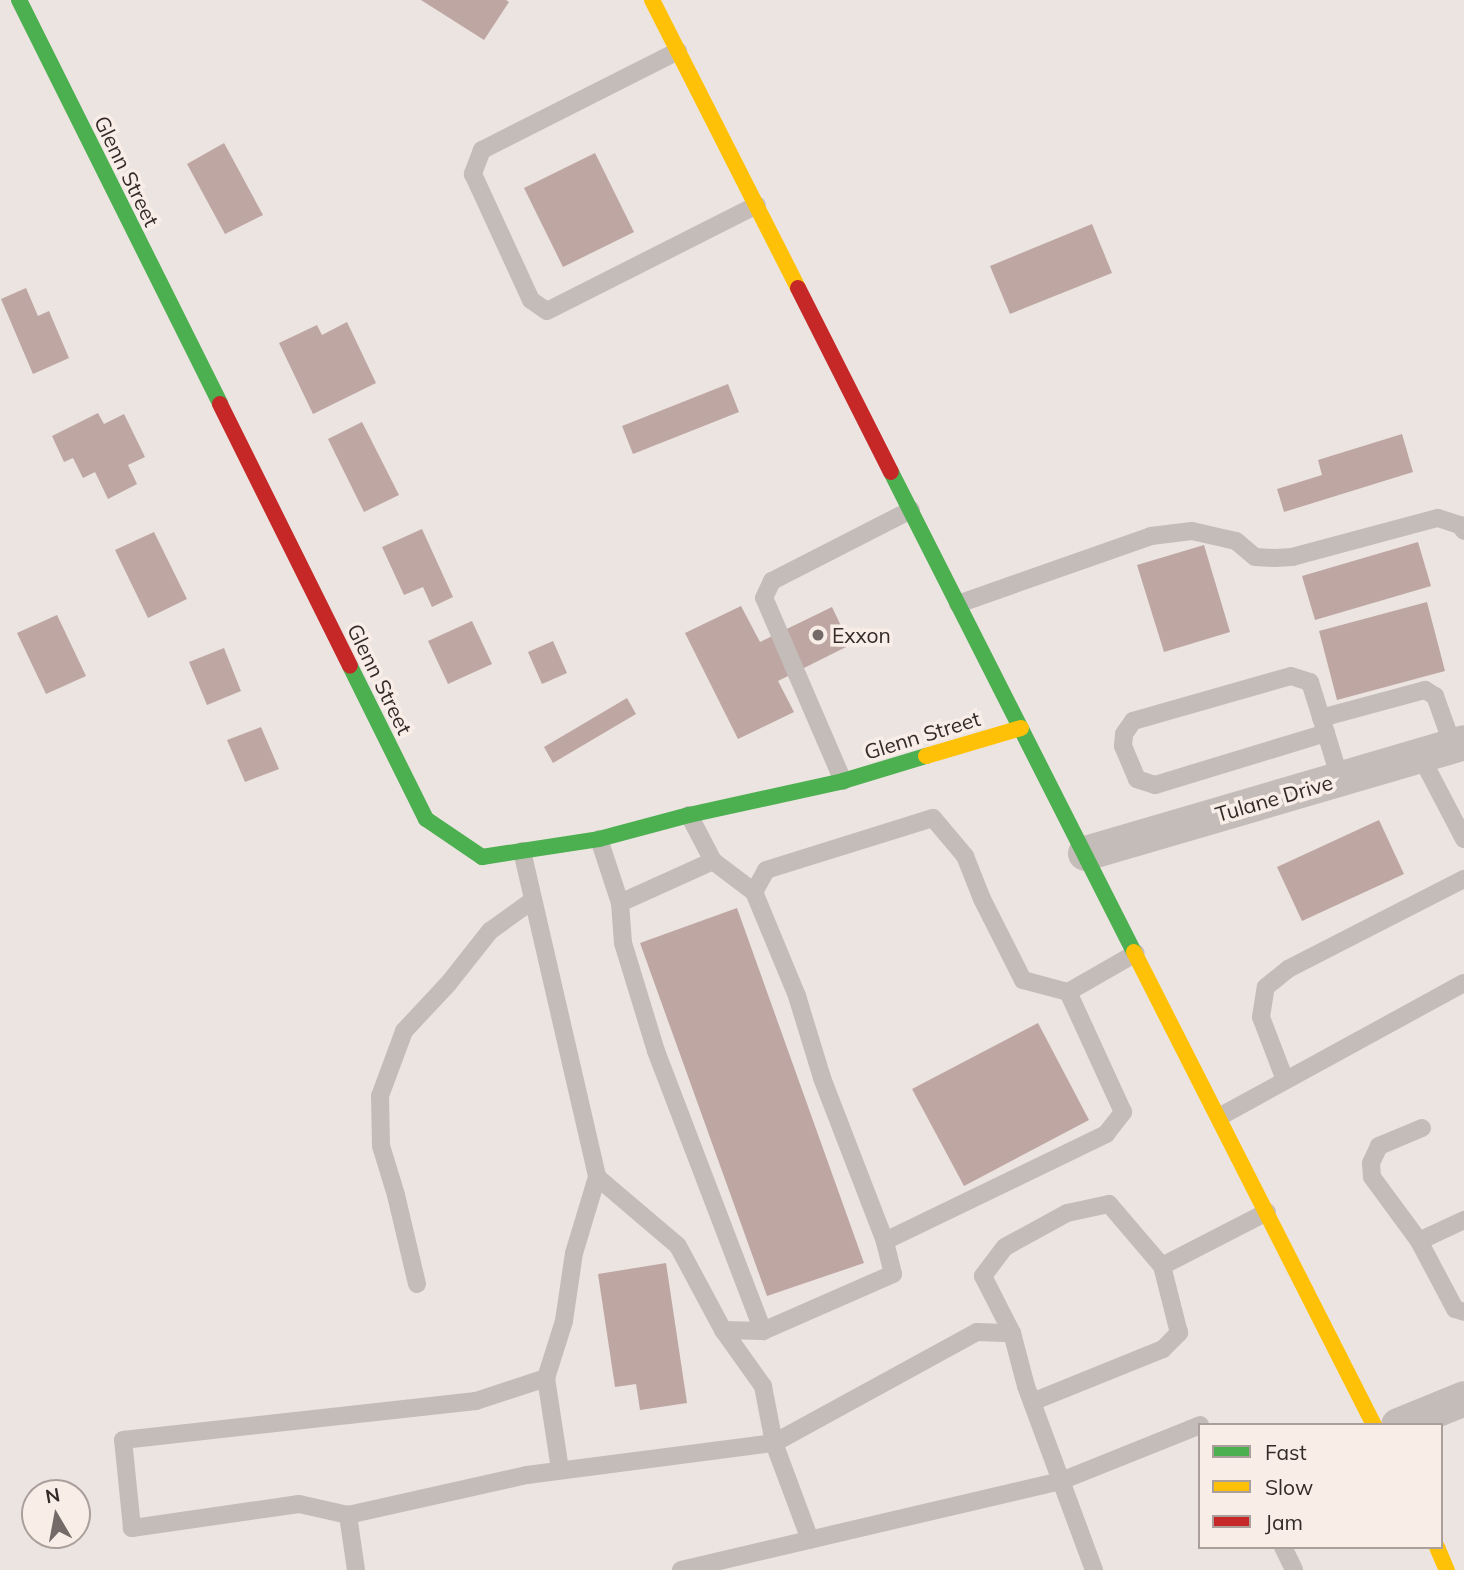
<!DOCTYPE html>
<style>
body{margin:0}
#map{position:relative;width:1464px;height:1570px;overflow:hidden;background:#ece4e0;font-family:Mulish,sans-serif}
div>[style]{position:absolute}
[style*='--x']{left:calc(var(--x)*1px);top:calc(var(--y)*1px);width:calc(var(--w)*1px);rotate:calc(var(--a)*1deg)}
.building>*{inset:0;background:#bea6a3}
.lane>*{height:18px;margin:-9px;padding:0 9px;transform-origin:9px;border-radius:9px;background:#c4bcb9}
.street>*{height:35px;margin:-17.5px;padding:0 17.5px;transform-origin:17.5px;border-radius:17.5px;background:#c4bcb9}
.fast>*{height:16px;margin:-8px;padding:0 8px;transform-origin:8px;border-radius:8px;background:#4caf50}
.slow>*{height:16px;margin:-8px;padding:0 8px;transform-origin:8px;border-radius:8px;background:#ffc107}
.jam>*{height:16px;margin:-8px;padding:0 8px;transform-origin:8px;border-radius:8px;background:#c62828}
.dots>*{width:19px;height:19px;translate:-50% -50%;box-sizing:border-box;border:4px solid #f8ede7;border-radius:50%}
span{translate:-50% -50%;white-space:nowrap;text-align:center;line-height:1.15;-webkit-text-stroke:7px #f8ede7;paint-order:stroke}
.street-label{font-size:21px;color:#342a28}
.poi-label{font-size:21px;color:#342a28}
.left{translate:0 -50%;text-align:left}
.legend{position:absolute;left:1198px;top:1423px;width:245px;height:126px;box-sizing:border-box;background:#f8ede7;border:2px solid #aa9f9b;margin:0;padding:9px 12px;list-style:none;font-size:21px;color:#342a28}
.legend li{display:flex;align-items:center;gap:14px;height:35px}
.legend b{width:35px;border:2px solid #aa9f9b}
.north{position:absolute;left:21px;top:1479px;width:70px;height:70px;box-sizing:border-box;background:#f8ede7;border:2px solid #aa9f9b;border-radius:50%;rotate:350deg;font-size:19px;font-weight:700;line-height:28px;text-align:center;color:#342a28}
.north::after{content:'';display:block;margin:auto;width:24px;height:32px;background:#746b68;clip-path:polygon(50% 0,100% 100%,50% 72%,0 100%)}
</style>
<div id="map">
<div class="building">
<i style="clip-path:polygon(421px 0,506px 0,509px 2px,484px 40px)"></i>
<i style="clip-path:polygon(224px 143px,263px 215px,225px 234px,187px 164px)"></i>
<i style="clip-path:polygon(595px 153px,634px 232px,563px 267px,524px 188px)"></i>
<i style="clip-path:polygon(1092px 224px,1112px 273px,1010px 314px,990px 266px)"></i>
<i style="clip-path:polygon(26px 288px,38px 316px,49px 311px,69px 358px,33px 374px,1px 299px)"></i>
<i style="clip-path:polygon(347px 322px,376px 383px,313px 414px,279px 343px,317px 325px,322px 335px)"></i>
<i style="clip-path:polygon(728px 384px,739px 412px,633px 454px,622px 426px)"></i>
<i style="clip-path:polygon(98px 413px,104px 424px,124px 414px,145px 457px,128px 465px,137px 484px,108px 499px,95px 472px,83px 478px,73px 458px,64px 462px,52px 436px)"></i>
<i style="clip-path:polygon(362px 422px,399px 495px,364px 512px,328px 439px)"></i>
<i style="clip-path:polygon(1402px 434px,1413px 472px,1284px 512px,1277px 489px,1322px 475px,1318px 460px)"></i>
<i style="clip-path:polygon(422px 529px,453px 597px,432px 607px,423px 587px,404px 595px,382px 547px)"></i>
<i style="clip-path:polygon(154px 532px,187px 599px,148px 618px,115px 550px)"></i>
<i style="clip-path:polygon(1418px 542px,1431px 586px,1315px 620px,1302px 576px)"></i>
<i style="clip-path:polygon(1204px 545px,1230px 632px,1164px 652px,1137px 565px)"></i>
<i style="clip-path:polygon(1427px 602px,1445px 671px,1337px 700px,1319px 631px)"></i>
<i style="clip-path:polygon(741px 606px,760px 642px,832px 607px,850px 645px,778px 681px,794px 712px,738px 739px,685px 633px)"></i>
<i style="clip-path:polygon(57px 615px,86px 676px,46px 694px,17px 633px)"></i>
<i style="clip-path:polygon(472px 621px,492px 664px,448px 684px,428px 641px)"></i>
<i style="clip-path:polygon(553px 641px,567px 673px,542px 684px,528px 652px)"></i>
<i style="clip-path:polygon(224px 648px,241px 691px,207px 705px,189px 662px)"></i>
<i style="clip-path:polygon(627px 698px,636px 714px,553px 763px,544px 747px)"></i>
<i style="clip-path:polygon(261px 727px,279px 769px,245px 782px,227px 740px)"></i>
<i style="clip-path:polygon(1379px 820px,1404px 874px,1302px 921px,1277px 867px)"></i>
<i style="clip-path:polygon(737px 908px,864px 1263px,767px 1296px,640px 943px)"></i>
<i style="clip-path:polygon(1038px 1023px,1089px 1120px,964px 1186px,912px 1089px)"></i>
<i style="clip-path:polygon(666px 1263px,687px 1403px,640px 1410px,636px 1384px,615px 1387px,598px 1274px)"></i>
</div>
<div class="lane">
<i style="--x:678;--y:51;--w:220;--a:153.2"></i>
<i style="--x:482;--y:150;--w:26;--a:111"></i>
<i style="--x:473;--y:174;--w:139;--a:65.3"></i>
<i style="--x:531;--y:300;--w:19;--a:35"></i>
<i style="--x:547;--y:311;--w:235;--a:-26.8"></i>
<i style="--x:958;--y:604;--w:205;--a:-19.4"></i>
<i style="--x:1151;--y:536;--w:41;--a:-7"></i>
<i style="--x:1192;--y:531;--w:45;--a:12.8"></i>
<i style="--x:1236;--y:541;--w:25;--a:40"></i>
<i style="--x:1255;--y:557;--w:20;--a:3"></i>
<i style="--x:1275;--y:558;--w:17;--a:-3"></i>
<i style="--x:1292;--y:557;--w:151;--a:-15"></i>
<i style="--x:1438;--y:518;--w:23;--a:18"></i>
<i style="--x:1460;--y:525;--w:7;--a:56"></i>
<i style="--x:1321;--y:718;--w:108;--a:-15.1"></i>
<i style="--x:1425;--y:690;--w:12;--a:31"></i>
<i style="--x:1435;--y:696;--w:53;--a:70.2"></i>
<i style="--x:1326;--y:733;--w:179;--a:163.1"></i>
<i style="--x:1155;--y:785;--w:19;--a:-162"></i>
<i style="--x:1137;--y:779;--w:36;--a:-113"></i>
<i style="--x:1123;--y:746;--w:12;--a:-85"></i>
<i style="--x:1124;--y:734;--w:16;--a:-55"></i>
<i style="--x:1133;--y:721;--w:164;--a:-15.9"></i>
<i style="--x:1291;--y:676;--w:20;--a:18"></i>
<i style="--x:1310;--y:682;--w:53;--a:72.6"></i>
<i style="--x:1326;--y:733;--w:48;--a:73.1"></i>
<i style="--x:1420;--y:755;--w:95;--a:62.4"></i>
<i style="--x:843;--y:781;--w:199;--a:-113.3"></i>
<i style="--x:764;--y:598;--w:19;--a:-65"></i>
<i style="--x:772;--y:581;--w:156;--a:-27.1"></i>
<i style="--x:689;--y:815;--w:52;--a:62.4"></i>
<i style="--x:599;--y:839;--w:67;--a:71.8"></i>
<i style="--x:620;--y:903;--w:102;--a:-24.3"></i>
<i style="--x:713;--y:861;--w:51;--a:37.1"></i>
<i style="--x:754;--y:892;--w:113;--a:67.5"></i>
<i style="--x:797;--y:996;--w:86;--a:73"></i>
<i style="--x:822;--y:1078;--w:175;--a:68.9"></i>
<i style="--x:885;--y:1241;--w:246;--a:-25.8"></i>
<i style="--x:1106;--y:1134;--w:28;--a:-52"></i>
<i style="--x:1123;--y:1112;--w:132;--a:-114.6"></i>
<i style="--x:1068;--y:992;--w:78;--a:-29.8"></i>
<i style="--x:522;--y:851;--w:335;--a:77"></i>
<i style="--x:597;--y:1177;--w:79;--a:106.8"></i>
<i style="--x:574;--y:1253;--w:69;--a:98.4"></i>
<i style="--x:564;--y:1321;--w:60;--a:107.5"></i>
<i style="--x:546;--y:1378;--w:93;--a:81.3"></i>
<i style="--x:754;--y:892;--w:25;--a:-61"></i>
<i style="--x:766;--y:870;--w:175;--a:-17.3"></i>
<i style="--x:933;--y:818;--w:50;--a:49.9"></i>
<i style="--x:965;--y:856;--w:46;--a:68.4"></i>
<i style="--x:982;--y:899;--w:91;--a:63.2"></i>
<i style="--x:1023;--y:980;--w:47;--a:14.9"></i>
<i style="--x:620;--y:903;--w:40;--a:85.7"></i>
<i style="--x:623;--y:943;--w:113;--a:73"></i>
<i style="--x:656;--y:1051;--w:300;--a:69.1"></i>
<i style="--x:1285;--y:1080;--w:67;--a:-110.9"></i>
<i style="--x:1261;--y:1017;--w:30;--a:-81"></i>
<i style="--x:1266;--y:987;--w:28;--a:-39"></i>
<i style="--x:1288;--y:969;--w:198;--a:-27.1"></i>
<i style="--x:1219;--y:1117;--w:279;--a:-28.7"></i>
<i style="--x:1422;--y:1128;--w:47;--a:157.3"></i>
<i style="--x:1379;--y:1146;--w:19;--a:115"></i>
<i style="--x:1371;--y:1163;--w:14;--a:86"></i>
<i style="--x:1372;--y:1177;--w:79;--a:53.7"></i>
<i style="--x:1419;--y:1241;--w:77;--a:62.1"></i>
<i style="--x:1455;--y:1309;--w:9;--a:18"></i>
<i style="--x:597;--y:1177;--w:106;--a:40.4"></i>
<i style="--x:678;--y:1246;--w:95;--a:61.8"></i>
<i style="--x:723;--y:1330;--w:69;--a:54.5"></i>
<i style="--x:763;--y:1386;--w:58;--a:79.1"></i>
<i style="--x:774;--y:1443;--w:103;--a:69.6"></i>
<i style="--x:1419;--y:1241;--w:50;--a:-25"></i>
<i style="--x:417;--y:1284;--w:91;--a:-103.3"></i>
<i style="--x:396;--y:1195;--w:51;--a:-107"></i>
<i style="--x:381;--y:1146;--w:50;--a:-91.1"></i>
<i style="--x:380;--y:1096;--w:69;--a:-69.7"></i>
<i style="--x:404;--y:1031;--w:64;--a:-46.9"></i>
<i style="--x:448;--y:984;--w:68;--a:-51.6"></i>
<i style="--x:490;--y:931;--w:53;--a:-35.8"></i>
<i style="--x:723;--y:1330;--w:40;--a:1.4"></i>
<i style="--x:763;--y:1331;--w:142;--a:-23.7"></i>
<i style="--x:893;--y:1274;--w:34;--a:-104"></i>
<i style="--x:1032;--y:1402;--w:141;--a:-22"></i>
<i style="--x:1163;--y:1349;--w:23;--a:-45"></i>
<i style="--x:1179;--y:1333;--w:69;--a:-104.2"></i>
<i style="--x:348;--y:1515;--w:183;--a:-12.6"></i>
<i style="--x:527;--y:1475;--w:249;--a:-7.4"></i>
<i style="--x:774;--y:1443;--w:231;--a:-28.7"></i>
<i style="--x:977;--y:1332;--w:35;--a:2"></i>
<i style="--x:1283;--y:1547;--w:25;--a:64"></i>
<i style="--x:356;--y:1570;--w:56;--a:-98.3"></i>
<i style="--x:348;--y:1515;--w:50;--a:-167.3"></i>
<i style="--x:299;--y:1504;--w:169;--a:171.8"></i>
<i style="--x:132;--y:1528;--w:88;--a:-95.8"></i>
<i style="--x:123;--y:1440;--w:355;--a:-6.3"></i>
<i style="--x:476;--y:1401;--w:74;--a:-18.2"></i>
<i style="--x:681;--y:1570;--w:390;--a:-13.2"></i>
<i style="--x:1061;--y:1481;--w:150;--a:-21.9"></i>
<i style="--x:1094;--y:1570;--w:196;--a:-110.3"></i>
<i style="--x:1026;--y:1386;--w:55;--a:-104.8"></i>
<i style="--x:1012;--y:1333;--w:64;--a:-117"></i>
<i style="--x:983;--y:1276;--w:36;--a:-53"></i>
<i style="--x:1005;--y:1247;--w:71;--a:-28.7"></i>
<i style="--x:1067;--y:1213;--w:43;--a:-12.1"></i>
<i style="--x:1109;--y:1204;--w:82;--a:49.5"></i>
<i style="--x:1162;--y:1266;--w:118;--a:-27.2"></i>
</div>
<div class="street">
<i style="--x:1085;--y:853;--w:395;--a:-16.3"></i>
<i style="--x:1398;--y:1425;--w:71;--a:-22.2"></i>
</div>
<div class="fast">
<i style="--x:19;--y:0;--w:451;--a:63.5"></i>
<i style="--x:891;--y:472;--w:538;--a:63.15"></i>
<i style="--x:350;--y:666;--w:171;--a:63.6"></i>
<i style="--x:426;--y:819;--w:68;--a:34.2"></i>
<i style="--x:482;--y:857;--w:118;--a:-8.7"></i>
<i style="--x:599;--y:839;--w:93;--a:-14.9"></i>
<i style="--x:689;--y:815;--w:158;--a:-12.4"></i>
<i style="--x:843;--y:781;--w:87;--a:-16.8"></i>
</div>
<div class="slow">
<i style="--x:652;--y:0;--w:323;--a:63.1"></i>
<i style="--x:926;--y:756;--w:99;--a:-16.4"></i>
<i style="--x:1134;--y:952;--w:530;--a:63.1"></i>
<i style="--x:1437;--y:1547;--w:25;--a:67"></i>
</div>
<div class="jam">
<i style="--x:798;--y:288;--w:206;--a:63.2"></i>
<i style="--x:220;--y:404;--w:292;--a:63.6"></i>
</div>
<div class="dots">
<i style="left:818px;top:635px;background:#746b68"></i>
</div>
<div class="street-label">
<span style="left:127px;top:171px;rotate:64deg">Glenn Street</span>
<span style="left:380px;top:679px;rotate:64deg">Glenn Street</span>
<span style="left:922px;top:735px;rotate:-17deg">Glenn Street</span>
<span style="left:1274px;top:798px;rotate:-16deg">Tulane Drive</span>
</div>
<div class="poi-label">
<span class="left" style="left:832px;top:635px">Exxon</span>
</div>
<ul class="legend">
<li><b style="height:9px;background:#4caf50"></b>Fast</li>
<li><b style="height:9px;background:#ffc107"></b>Slow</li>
<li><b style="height:9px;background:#c62828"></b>Jam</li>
</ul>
<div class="north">N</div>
</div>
